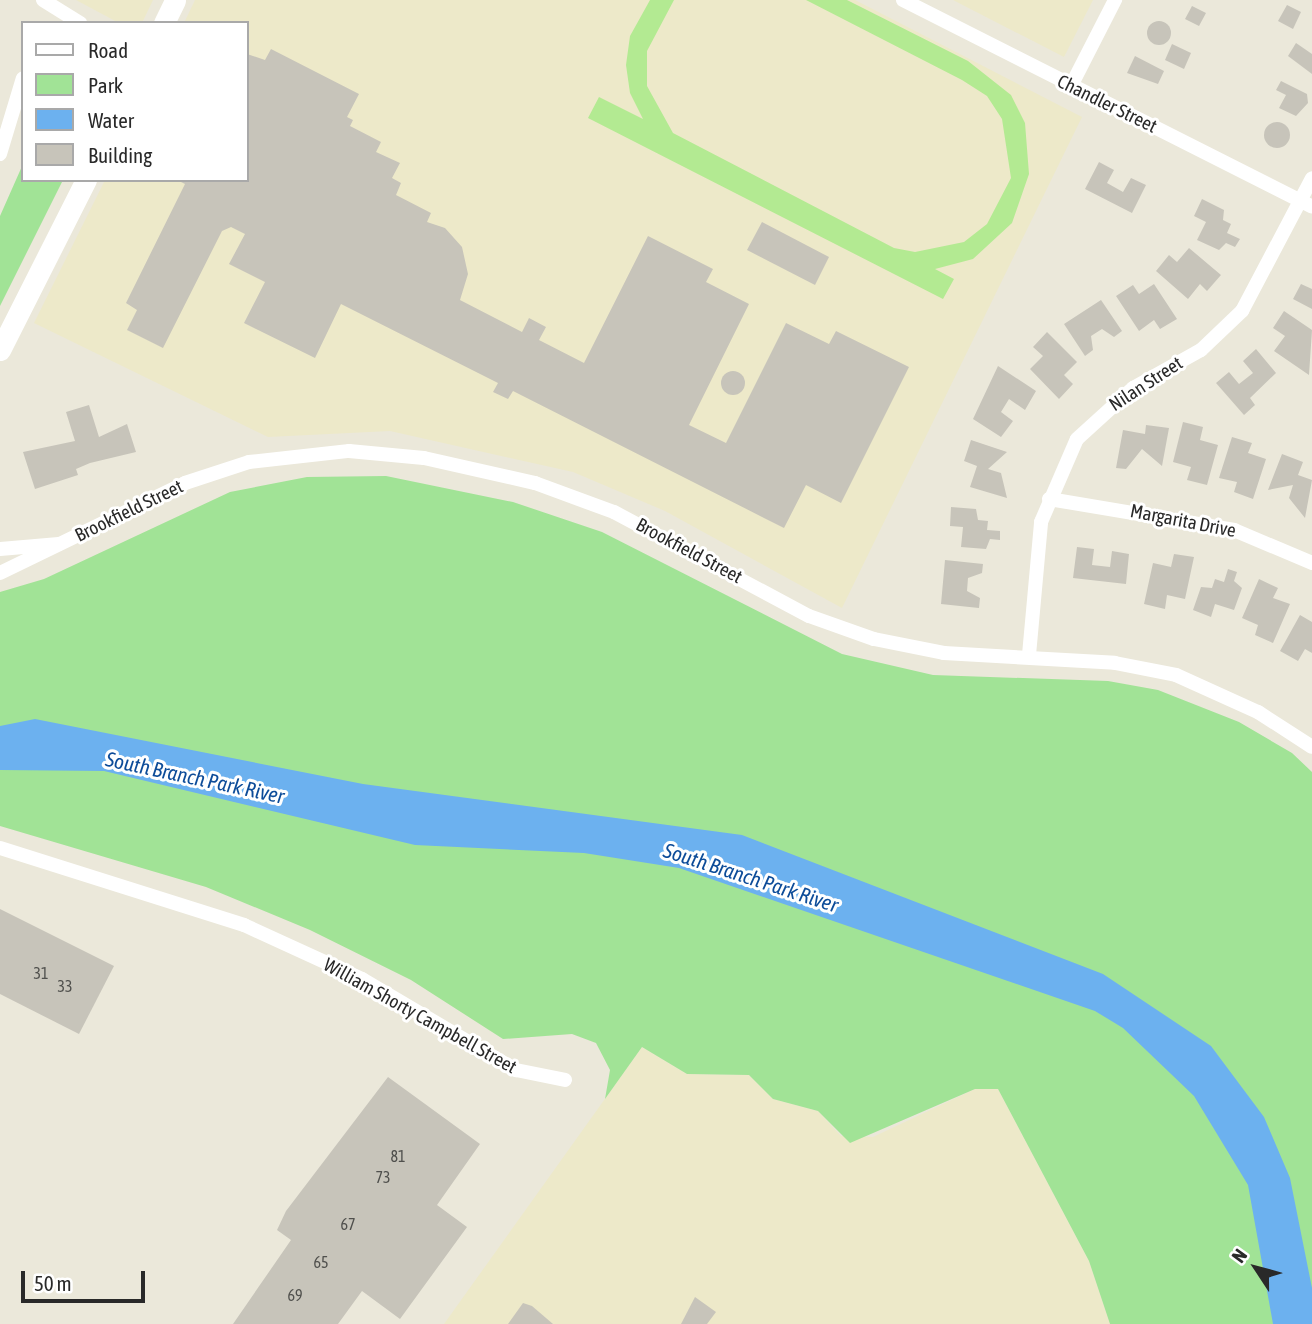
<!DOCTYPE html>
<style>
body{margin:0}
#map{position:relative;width:1312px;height:1324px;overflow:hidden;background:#ebe8da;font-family:"Asap Condensed",sans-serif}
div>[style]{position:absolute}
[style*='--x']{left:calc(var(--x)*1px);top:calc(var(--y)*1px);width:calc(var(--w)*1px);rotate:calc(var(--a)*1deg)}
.education>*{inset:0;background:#ede9c9}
.green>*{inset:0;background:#a1e396}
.pitch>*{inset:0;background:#b3ea92}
.water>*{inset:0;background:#6cb1ef}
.building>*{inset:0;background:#c7c4ba}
.round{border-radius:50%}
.street>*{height:14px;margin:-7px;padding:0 7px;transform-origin:7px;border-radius:7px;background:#fff}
.secondary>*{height:21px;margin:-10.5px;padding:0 10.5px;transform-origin:10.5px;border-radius:10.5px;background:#fff}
span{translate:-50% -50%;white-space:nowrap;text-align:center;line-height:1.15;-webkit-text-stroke:6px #fff;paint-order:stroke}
.number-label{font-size:16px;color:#50504d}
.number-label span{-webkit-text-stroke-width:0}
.street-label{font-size:19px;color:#292929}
.water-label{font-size:21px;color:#0d4c99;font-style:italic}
.legend{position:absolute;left:21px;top:21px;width:228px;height:161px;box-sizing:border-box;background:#fff;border:2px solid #a9a9a9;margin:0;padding:9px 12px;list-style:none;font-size:21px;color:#292929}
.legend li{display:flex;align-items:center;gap:14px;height:35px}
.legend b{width:35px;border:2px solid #a9a9a9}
.north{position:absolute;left:1221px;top:1233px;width:70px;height:70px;-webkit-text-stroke:5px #fff;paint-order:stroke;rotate:306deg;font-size:19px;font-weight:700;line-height:28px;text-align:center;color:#292929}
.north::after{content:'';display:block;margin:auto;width:24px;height:32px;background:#292929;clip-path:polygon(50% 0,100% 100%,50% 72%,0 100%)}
.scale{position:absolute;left:21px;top:1271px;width:124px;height:32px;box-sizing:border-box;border:4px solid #292929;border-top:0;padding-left:9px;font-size:21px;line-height:24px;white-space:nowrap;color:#292929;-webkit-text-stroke:5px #fff;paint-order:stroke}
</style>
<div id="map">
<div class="education">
<i style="clip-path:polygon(76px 0,153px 0,142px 23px,119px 23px)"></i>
<i style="clip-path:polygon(195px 0,855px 0,1082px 117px,842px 608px,665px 511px,573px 472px,390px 431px,268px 437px,34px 323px,105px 180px,247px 180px,247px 23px,184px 23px)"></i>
<i style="clip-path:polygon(953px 0,1093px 0,1064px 57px)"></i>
<i style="clip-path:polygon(642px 1047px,687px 1074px,749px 1075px,773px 1099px,818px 1111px,841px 1136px,873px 1137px,975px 1089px,998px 1089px,1089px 1261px,1110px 1324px,444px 1324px)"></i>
</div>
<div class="green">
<i style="clip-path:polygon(23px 164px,23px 180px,63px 180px,0 306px,0 216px)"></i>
<i style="clip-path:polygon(386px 476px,513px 502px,602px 532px,842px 654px,933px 675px,1108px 681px,1158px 690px,1239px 722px,1292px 753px,1312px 772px,1312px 1324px,1110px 1324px,1089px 1261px,998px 1089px,975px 1089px,850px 1143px,818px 1111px,773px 1099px,749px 1075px,687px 1074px,642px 1047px,605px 1099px,610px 1070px,596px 1043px,572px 1034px,503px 1039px,411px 980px,310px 930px,206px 887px,0 826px,0 592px,44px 579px,230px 492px,307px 477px)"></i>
</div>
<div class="pitch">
<i style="clip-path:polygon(650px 0,674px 0,647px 51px,647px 86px,673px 133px,894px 248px,915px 252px,964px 242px,987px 224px,1011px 178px,1002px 119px,987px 96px,962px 80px,806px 0,847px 0,968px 61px,1011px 95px,1025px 123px,1029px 174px,1012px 223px,973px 259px,935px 269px,954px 279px,943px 299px,588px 118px,599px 97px,643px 119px,630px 93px,626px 65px,630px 36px)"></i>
</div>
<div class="water">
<i style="clip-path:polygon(35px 719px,363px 784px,742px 835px,1103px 974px,1211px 1046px,1264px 1117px,1290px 1178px,1312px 1288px,1312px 1324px,1273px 1324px,1248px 1185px,1194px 1096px,1123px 1028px,1095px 1011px,679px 868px,584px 853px,415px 845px,104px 771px,0 770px,0 726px)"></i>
</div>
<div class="building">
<i style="clip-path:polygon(1287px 5px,1301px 12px,1293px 29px,1278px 21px)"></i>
<i style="clip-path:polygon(1192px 6px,1206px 13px,1199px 26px,1185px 19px)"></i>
<i class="round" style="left:1147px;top:21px;width:24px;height:24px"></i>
<i style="clip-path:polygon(1296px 43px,1312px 54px,1312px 74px,1288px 56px)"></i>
<i style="clip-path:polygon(1172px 44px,1191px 53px,1184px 69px,1165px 60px)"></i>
<i style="clip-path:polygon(271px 49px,359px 94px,347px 117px,353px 120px,350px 126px,381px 142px,376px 152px,400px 163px,392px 178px,401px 183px,396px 195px,431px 213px,427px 222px,445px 228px,462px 247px,468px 274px,460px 300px,522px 332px,529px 318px,546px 327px,539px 340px,584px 363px,648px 236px,713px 269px,706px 282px,749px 304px,689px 425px,726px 443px,786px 323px,829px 344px,836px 331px,909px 367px,841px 503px,806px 485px,784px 528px,513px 391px,508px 399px,493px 392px,498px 383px,341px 304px,315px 358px,244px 323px,265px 282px,229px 264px,245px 234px,231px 227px,222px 231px,163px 348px,127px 330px,137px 310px,126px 303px,185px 184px,177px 180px,247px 180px,247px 54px,265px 60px)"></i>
<i style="clip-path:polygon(1135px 56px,1164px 71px,1158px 84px,1127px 73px)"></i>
<i style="clip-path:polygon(1281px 81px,1307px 94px,1308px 103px,1296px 116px,1279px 108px,1286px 95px,1276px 90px)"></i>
<i class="round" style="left:1264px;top:122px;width:26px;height:26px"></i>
<i style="clip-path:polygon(1099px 162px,1114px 170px,1107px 183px,1123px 192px,1131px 178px,1146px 185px,1132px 213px,1085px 189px)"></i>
<i style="clip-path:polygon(1202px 199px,1224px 210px,1223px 220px,1231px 224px,1227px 233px,1240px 239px,1235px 247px,1226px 243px,1219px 250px,1197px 240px,1206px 222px,1194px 216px)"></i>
<i style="clip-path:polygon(762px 222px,829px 257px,815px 285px,747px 250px)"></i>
<i style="clip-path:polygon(1189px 248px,1221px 275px,1207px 291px,1200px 284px,1188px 299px,1156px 271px,1169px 255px,1177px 262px)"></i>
<i style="clip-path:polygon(1154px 284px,1177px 319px,1160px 329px,1154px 320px,1139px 331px,1116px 296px,1133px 285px,1139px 294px)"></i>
<i style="clip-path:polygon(1301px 284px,1312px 289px,1312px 309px,1293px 299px)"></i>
<i style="clip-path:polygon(1101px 300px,1122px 331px,1114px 337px,1102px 329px,1091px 336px,1093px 350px,1085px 356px,1064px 324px)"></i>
<i style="clip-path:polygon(1284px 311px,1312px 330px,1309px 375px,1274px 351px,1285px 336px,1273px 328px)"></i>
<i style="clip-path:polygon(1047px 332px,1077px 362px,1064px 375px,1073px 384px,1059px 399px,1030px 369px,1043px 356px,1033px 347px)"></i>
<i style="clip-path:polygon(1256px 349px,1276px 373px,1250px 398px,1255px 405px,1244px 415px,1216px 383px,1229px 372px,1239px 384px,1253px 373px,1243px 361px)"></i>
<i style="clip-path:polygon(998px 366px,1036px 391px,1025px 410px,1009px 399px,1001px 412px,1013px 421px,1001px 437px,973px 419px)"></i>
<i class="round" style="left:721px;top:371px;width:24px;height:24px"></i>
<i style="clip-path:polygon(89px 405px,99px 437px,127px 424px,136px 452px,90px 463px,76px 469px,78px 475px,35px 489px,23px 452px,75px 441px,66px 412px)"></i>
<i style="clip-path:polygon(1183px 422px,1203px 427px,1200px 440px,1218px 445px,1207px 485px,1187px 480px,1191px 467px,1173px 462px)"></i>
<i style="clip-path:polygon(1146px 425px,1169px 428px,1162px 466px,1142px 449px,1126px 469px,1116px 468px,1123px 430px,1145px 434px)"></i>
<i style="clip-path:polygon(1232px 437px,1252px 443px,1248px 453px,1266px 459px,1253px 499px,1234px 492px,1237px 482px,1219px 478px)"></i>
<i style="clip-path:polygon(971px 440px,1007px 452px,988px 469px,1001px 473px,1007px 498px,970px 487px,977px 466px,964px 461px)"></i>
<i style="clip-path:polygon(1282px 454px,1303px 462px,1298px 475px,1312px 480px,1305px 518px,1289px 498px,1293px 485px,1268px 490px)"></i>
<i style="clip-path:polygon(951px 507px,976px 509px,978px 520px,988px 521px,987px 530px,1000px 531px,1000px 540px,990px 539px,986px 549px,961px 547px,963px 527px,950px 526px)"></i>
<i style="clip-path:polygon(1077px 547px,1094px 549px,1092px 565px,1110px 567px,1112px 551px,1129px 554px,1126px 584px,1073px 578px)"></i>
<i style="clip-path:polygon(1174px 554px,1194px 557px,1185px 599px,1167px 595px,1165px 609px,1144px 604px,1153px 563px,1171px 567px)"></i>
<i style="clip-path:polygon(945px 560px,983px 564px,982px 573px,968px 578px,967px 591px,980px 598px,979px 608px,941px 604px)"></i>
<i style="clip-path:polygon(1228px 569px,1237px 572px,1234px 581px,1242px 588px,1234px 610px,1215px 604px,1211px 617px,1193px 610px,1201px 587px,1212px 588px,1215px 579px,1224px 582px)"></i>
<i style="clip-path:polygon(1259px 579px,1278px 588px,1273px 598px,1290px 604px,1273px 643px,1255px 635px,1258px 625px,1242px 618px)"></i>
<i style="clip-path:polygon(1300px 615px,1312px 622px,1312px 653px,1305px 649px,1298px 661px,1280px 651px)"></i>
<i style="clip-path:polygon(0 909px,114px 966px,79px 1034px,0 994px)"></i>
<i style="clip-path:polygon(388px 1077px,480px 1144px,437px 1205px,467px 1227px,400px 1319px,362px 1291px,338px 1324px,233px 1324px,291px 1240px,277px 1230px,286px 1211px)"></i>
<i style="clip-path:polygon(695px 1297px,716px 1312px,707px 1324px,681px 1324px)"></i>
<i style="clip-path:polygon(523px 1303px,532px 1306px,553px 1324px,508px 1324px)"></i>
</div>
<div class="street">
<i style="--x:43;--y:0;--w:44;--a:31.9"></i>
<i style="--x:903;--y:0;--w:458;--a:26.8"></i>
<i style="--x:1071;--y:86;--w:97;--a:-62.9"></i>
<i style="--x:0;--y:154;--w:79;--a:-73.2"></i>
<i style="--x:1049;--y:499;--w:188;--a:9.5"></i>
<i style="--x:1234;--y:530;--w:85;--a:22.9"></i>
<i style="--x:0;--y:549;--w:59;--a:-4.8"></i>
<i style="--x:0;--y:573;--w:206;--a:-25.9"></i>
<i style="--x:185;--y:483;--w:67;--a:-18.2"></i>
<i style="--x:249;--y:462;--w:101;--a:-6.3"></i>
<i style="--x:349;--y:451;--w:75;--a:5.3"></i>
<i style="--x:424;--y:458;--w:114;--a:12.7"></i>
<i style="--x:535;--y:483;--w:84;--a:20.2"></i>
<i style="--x:614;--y:512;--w:221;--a:28.1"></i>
<i style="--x:809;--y:616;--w:69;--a:19.5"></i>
<i style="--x:874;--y:639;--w:71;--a:11.3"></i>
<i style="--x:944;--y:653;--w:171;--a:3.3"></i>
<i style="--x:1115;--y:663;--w:62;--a:11.1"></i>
<i style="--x:1176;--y:675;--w:90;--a:24.3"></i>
<i style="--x:1258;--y:712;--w:64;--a:32.9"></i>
<i style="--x:1029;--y:655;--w:134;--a:-84.8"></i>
<i style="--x:1041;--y:522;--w:90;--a:-66.6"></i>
<i style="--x:1077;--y:439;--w:76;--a:-42.3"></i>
<i style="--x:1133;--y:388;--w:78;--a:-29.2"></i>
<i style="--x:1201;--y:350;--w:57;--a:-43.6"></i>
<i style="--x:1242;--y:311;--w:150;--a:-62.2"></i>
<i style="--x:0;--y:848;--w:256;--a:17.5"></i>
<i style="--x:244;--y:925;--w:130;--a:24.6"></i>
<i style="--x:362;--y:979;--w:179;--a:30.6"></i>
<i style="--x:516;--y:1070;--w:50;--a:11.5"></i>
</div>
<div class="secondary">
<i style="--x:164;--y:23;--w:25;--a:-64"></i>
<i style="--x:0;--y:350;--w:191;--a:-63.2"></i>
</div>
<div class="number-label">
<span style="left:41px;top:973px">31</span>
<span style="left:65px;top:986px">33</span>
<span style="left:398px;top:1156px">81</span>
<span style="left:383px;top:1177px">73</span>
<span style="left:348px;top:1224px">67</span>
<span style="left:321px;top:1262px">65</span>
<span style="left:295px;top:1295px">69</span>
</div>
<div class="street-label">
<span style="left:1107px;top:104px;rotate:26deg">Chandler Street</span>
<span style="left:1146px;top:384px;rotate:-33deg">Nilan Street</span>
<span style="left:129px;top:511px;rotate:-26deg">Brookfield Street</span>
<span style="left:1183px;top:521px;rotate:11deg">Margarita Drive</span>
<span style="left:689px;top:551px;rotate:28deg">Brookfield Street</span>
<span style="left:420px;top:1016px;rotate:29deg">William Shorty Campbell Street</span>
</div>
<div class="water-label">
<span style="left:195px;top:777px;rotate:12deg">South Branch Park River</span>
<span style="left:751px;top:877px;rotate:18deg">South Branch Park River</span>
</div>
<ul class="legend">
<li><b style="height:9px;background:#fff"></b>Road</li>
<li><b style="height:19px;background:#a1e396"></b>Park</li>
<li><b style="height:19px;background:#6cb1ef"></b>Water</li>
<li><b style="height:19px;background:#c7c4ba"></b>Building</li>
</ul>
<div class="north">N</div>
<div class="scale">50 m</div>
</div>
